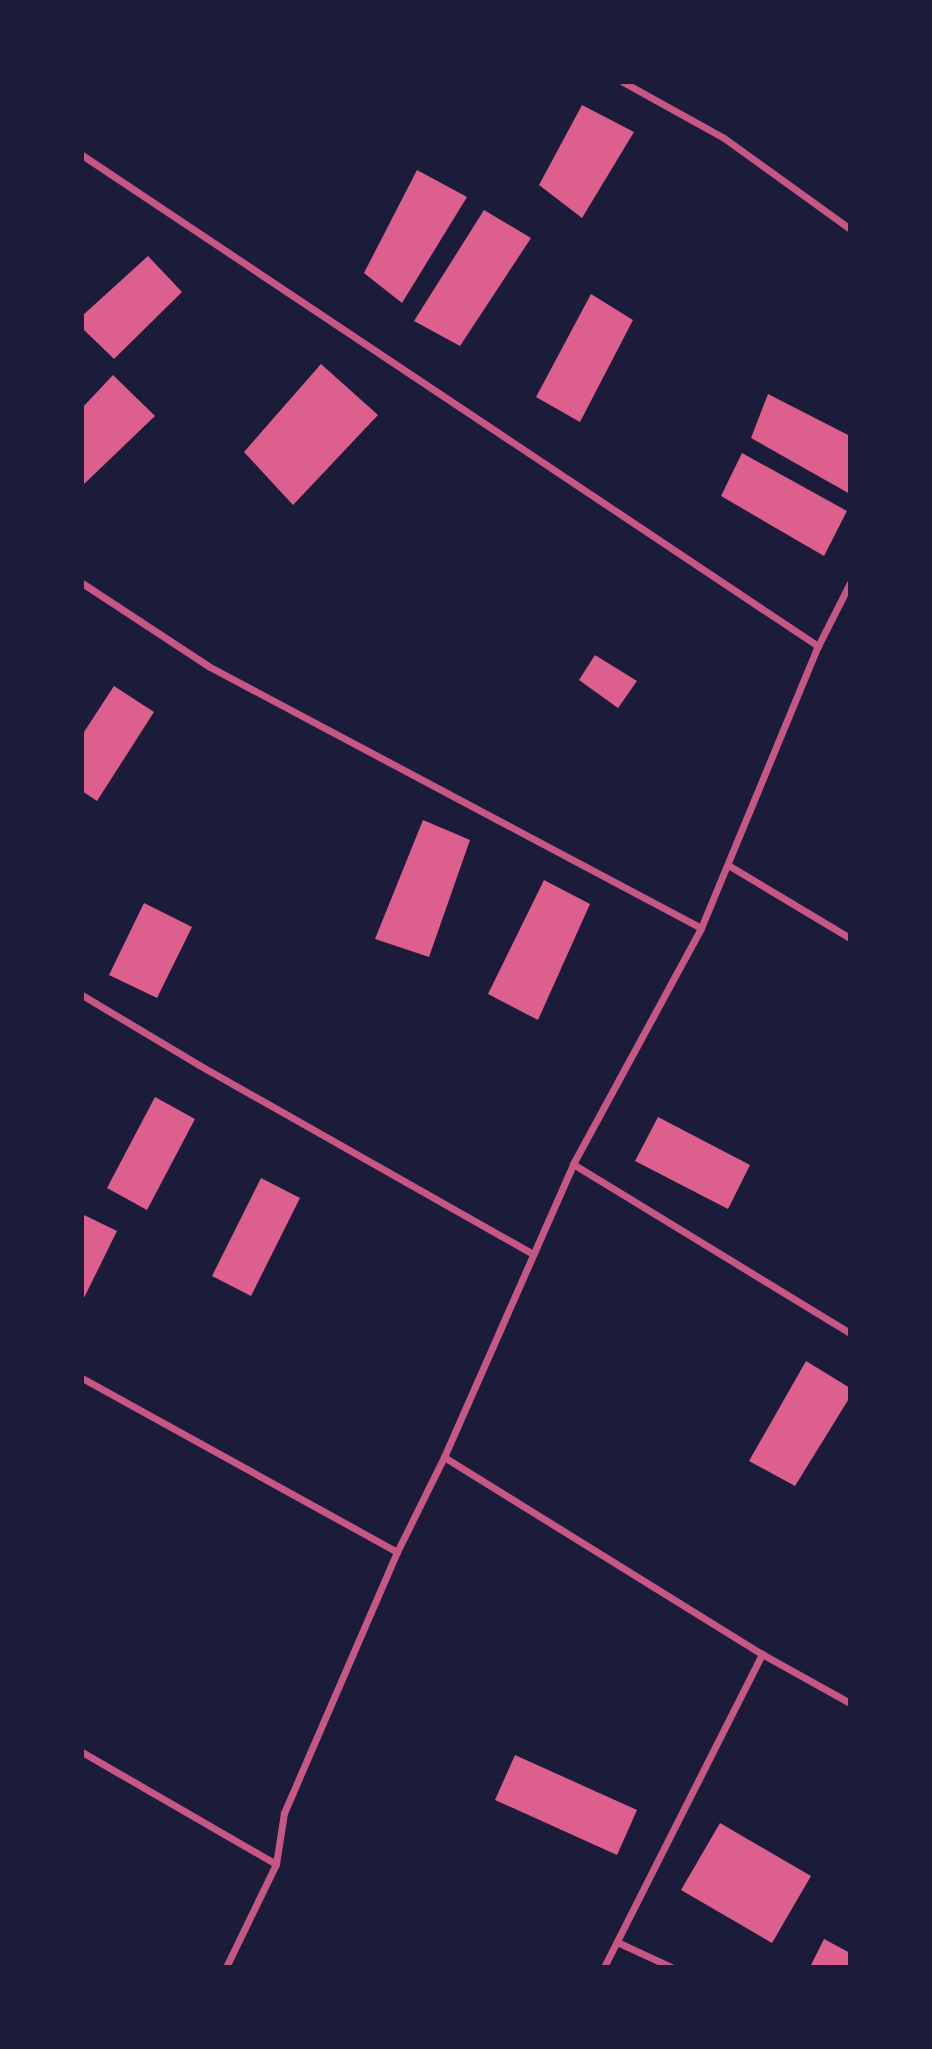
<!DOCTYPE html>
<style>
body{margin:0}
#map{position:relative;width:932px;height:2049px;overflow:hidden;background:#1b1b3a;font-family:Ubuntu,sans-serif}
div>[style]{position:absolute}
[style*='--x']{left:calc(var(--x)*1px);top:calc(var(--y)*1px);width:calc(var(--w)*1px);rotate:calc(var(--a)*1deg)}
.building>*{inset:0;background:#dd5f8e}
.minor>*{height:7px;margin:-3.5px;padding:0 3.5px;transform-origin:3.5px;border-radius:3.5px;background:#c65784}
span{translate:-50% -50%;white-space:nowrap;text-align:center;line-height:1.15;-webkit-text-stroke:5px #1b1b3a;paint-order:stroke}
.frame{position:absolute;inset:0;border:84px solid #1b1b3a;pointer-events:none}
</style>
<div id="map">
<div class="building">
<i style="clip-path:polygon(582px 105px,634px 132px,582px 218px,539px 185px)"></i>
<i style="clip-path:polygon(417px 170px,467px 197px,402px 303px,364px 273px)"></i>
<i style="clip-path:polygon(484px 210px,531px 238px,460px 346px,414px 321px)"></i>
<i style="clip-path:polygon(148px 256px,182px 292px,114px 359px,82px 328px,82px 316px)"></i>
<i style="clip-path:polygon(591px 294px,633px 320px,580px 422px,536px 397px)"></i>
<i style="clip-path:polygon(321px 364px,378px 415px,293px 505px,244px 452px)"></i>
<i style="clip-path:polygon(113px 375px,155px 416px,82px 486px,82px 408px)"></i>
<i style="clip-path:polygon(768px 394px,850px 436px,850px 494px,751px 438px)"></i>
<i style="clip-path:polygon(742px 453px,847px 511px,824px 556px,721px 496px)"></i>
<i style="clip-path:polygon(595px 655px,637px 681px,618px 708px,579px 680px)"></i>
<i style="clip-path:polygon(114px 686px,154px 712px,97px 801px,82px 791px,82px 735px)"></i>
<i style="clip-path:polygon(423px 820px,470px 840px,429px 957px,375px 939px)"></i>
<i style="clip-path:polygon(544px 880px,590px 904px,538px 1020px,488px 994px)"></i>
<i style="clip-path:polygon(144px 903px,192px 927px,157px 998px,109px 975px)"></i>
<i style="clip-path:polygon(155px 1097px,195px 1119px,147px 1210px,107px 1188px)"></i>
<i style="clip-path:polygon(658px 1117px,750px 1165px,728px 1209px,635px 1161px)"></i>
<i style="clip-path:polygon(261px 1178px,300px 1198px,251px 1296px,212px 1276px)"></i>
<i style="clip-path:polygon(82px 1214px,117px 1231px,82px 1302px)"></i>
<i style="clip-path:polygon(806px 1361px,850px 1388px,850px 1397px,795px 1486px,749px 1461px)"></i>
<i style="clip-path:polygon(515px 1755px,637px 1810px,617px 1855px,495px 1800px)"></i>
<i style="clip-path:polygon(720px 1823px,811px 1876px,772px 1943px,681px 1890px)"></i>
<i style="clip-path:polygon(824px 1939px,850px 1953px,850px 1967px,810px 1967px)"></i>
</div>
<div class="minor">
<i style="--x:623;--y:82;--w:115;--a:29"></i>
<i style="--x:724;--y:138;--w:155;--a:35.8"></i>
<i style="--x:82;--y:155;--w:885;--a:33.71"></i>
<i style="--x:82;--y:583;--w:153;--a:33.3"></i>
<i style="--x:210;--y:667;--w:556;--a:27.99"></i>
<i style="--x:728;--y:865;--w:142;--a:30.9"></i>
<i style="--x:82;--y:995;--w:136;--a:30.9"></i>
<i style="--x:199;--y:1065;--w:384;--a:29.5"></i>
<i style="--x:573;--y:1164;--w:324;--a:31.4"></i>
<i style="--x:82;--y:1378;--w:360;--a:28.9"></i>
<i style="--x:444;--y:1457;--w:374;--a:31.8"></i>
<i style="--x:762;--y:1654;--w:101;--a:29.1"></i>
<i style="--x:82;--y:1752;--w:224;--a:30"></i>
<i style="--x:617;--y:1942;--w:60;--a:24.8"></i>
<i style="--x:226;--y:1967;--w:114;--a:-64.1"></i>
<i style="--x:276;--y:1864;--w:52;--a:-81.1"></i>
<i style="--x:284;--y:1813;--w:284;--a:-66.6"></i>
<i style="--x:397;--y:1552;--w:106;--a:-63.7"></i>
<i style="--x:444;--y:1457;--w:320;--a:-66.2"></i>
<i style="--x:573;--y:1164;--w:268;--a:-61.5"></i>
<i style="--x:701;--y:928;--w:305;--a:-67.5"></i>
<i style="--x:818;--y:646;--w:71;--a:-63.1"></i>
<i style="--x:604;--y:1967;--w:351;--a:-63.2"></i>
</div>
<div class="frame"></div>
</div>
